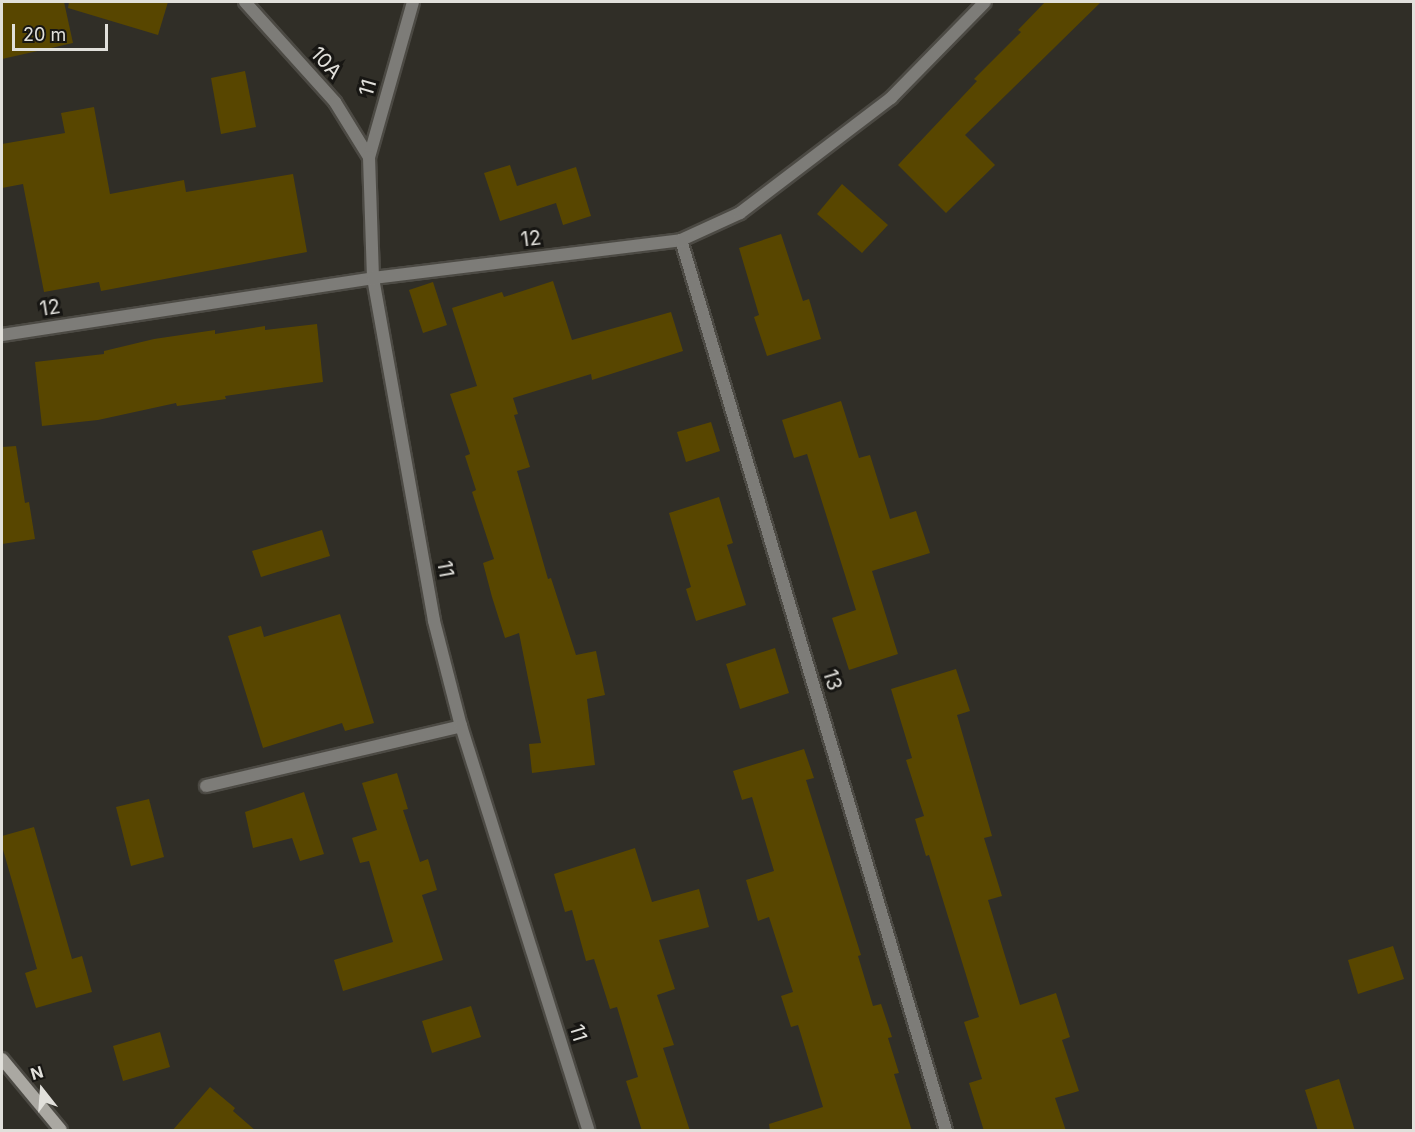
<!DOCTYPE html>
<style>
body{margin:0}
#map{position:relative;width:1415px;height:1132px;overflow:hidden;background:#302e27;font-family:Inter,sans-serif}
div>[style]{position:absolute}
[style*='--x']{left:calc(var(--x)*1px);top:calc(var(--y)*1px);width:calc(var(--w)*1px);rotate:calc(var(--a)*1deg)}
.building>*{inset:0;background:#584600}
.roads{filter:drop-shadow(2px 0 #4c4a44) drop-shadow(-2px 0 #4c4a44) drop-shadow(0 2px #4c4a44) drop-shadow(0 -2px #4c4a44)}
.lane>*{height:12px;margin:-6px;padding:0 6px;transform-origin:6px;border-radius:6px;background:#7d7c78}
.street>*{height:12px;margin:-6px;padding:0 6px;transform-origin:6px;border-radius:6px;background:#7d7c78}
.secondary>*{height:12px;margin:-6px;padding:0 6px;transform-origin:6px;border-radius:6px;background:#aaa8a2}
span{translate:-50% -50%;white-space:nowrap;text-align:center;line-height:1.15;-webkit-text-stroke:6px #171613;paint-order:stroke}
.street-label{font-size:20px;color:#e1e0db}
.frame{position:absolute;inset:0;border:3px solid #e1e0db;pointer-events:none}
.north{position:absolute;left:12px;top:1060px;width:60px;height:60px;-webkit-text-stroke:4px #171613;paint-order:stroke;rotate:343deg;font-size:16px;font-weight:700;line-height:24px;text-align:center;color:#e1e0db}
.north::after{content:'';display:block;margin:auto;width:21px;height:27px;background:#e1e0db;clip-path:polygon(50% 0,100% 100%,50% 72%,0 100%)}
.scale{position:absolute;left:12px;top:24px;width:96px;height:27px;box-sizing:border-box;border:3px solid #e1e0db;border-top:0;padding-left:8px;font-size:18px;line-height:21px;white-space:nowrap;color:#e1e0db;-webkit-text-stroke:4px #171613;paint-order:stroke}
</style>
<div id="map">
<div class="building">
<i style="clip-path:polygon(2px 2px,64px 2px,73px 43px,2px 59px)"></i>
<i style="clip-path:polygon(69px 2px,168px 2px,158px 35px,68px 8px)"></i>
<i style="clip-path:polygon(1045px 2px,1101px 2px,965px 135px,995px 165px,946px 213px,898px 165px,977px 81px,974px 79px,1021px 32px,1018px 30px)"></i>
<i style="clip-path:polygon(245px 71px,256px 127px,221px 134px,211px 78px)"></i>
<i style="clip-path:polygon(94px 107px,110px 194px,184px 180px,186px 192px,293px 174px,307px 252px,101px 291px,99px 282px,44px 292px,23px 184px,2px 188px,2px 144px,65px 133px,61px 113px)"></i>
<i style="clip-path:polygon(510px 165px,517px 186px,576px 167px,591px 216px,563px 225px,556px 203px,500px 221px,484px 173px)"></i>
<i style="clip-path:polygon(842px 184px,888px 225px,862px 253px,817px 214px)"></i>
<i style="clip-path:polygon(781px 234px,803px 301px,809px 299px,821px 339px,767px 356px,754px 317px,759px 315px,739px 248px)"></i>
<i style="clip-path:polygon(553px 281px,572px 340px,671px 312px,683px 351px,592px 380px,591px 374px,513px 398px,518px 414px,514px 415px,530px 467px,517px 471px,548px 579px,551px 578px,576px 655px,596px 651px,605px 695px,587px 699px,595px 765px,532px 773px,529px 744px,541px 743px,519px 633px,505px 638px,492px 597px,483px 563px,494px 559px,472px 492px,476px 490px,465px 456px,470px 454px,450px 394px,477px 386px,452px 308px,502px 292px,504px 297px)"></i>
<i style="clip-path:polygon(433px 282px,447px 325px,423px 333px,409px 290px)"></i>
<i style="clip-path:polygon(317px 324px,323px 382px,225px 396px,226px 399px,177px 406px,176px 403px,98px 420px,42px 426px,35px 362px,104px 354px,104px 351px,154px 339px,215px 330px,215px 334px,265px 326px,265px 330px)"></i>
<i style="clip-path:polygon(841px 401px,859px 458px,870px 455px,890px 519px,916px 511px,930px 553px,872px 571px,898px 654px,849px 670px,832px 618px,856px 610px,807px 454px,794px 458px,782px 420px)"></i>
<i style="clip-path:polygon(711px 422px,720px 451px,686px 462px,677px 432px)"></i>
<i style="clip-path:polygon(16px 446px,25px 503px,29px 502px,35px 539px,2px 544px,2px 447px)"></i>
<i style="clip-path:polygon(719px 497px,733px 543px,727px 545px,746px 605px,696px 621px,686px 589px,691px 587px,669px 513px)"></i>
<i style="clip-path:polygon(322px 530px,330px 556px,261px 577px,252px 551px)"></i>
<i style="clip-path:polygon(340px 614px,374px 723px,345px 731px,342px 723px,263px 748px,228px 636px,261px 626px,264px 637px)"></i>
<i style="clip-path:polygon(775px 648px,789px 693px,740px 709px,726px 664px)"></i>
<i style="clip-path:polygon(956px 669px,970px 711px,957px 715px,992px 836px,984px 838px,1002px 896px,988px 900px,1020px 1005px,1056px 993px,1070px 1037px,1062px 1040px,1079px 1091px,1055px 1098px,1066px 1131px,984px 1131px,969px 1083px,982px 1079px,964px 1022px,979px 1017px,929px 855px,926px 856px,915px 819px,924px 816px,906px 760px,912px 758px,891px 689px)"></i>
<i style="clip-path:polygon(804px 749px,814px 778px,806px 780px,861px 955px,858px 956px,873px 1006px,881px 1004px,892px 1037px,888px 1038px,899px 1073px,894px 1074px,912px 1131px,770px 1131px,769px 1124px,823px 1107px,798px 1025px,791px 1027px,781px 996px,793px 992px,769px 917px,758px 921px,746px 880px,774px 871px,752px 797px,742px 800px,733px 771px)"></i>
<i style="clip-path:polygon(397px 773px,408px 809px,403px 810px,420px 862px,428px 859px,437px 890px,422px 895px,443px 960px,343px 991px,334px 960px,393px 942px,369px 861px,360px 863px,352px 838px,377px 830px,362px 783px)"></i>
<i style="clip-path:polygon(304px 792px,324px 854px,300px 861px,292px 838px,253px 848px,245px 812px)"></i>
<i style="clip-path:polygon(149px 799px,164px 857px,131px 866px,116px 807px)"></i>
<i style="clip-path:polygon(34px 827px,72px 959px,82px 956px,92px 992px,36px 1008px,25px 973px,37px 969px,2px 846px,2px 836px)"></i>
<i style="clip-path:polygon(635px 848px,652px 902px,699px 889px,709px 927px,659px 940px,675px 989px,657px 995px,674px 1045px,663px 1048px,690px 1131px,642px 1131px,626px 1081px,638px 1077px,617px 1007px,610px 1009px,594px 959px,586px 961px,572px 910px,565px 912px,554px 874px)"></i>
<i style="clip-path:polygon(1393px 946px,1404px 979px,1358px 994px,1348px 960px)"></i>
<i style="clip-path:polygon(471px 1006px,481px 1037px,432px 1053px,422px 1021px)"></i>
<i style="clip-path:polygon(160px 1032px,170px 1067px,123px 1081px,113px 1046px)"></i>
<i style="clip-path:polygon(1339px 1079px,1355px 1131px,1318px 1131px,1305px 1090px)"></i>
<i style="clip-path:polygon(210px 1087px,235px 1108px,233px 1111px,256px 1131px,172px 1131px)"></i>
</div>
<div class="roads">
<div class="lane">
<i style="--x:206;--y:786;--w:262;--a:-13.2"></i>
</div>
<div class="street">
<i style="--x:245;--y:2;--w:135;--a:48"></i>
<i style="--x:335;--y:102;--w:65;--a:58.3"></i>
<i style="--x:413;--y:2;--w:161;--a:105.8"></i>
<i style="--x:369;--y:157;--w:121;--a:88.1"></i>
<i style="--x:373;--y:278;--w:348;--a:79.9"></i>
<i style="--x:434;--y:621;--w:108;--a:75.6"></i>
<i style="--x:461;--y:726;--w:423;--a:72.5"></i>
<i style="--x:681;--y:240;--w:929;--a:73.42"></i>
<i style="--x:2;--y:335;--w:375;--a:-8.7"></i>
<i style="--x:373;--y:278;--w:310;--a:-7"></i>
<i style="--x:681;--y:240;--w:65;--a:-24.6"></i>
<i style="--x:740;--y:213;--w:190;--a:-37.3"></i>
<i style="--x:891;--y:98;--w:134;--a:-45.6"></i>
</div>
<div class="secondary">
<i style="--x:2;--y:1059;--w:92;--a:50.3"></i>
</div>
</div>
<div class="street-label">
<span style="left:326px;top:63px;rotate:48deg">10A</span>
<span style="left:368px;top:88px;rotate:-74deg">11</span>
<span style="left:531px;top:239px;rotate:-7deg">12</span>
<span style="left:50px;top:308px;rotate:-9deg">12</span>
<span style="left:445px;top:569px;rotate:80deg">11</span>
<span style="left:832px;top:680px;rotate:73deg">13</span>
<span style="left:578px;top:1033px;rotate:73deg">11</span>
</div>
<div class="frame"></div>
<div class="north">N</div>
<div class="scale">20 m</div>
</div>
